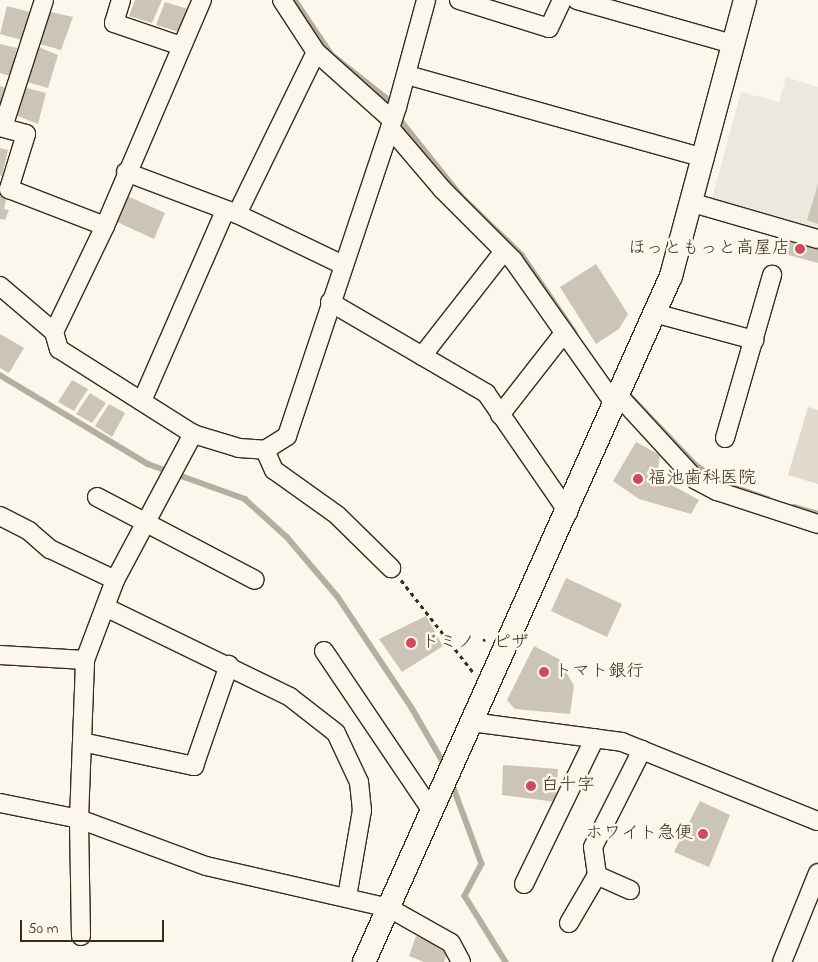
<!DOCTYPE html>
<meta charset="utf-8">
<style>
body{margin:0}
#map{position:relative;width:818px;height:962px;overflow:hidden;background:#fbf7ec;font-family:"Indie Flower","Klee One",sans-serif}
div>[style]{position:absolute}
[style*='--x']{left:calc(var(--x)*1px);top:calc(var(--y)*1px);width:calc(var(--w)*1px);rotate:calc(var(--a)*1deg)}
.built>*{inset:0;background:#ede8dd}
.green>*{inset:0;background:#dfd9ce}
.stream>*{height:5.5px;margin:-2.75px;padding:0 2.75px;transform-origin:2.75px;border-radius:2.75px;background:#b6aea2}
.building>*{inset:0;background:#ccc4b9}
.path>*{height:3px;margin-top:-1.5px;transform-origin:0;background:repeating-linear-gradient(90deg,#3b2a1e 0 4px,transparent 0 8px)}
.roads{filter:drop-shadow(1px 0 #3b2a1e) drop-shadow(-1px 0 #3b2a1e) drop-shadow(0 1px #3b2a1e) drop-shadow(0 -1px #3b2a1e)}
.minor>*{height:18px;margin:-9px;padding:0 9px;transform-origin:9px;border-radius:9px;background:#fbf7ec}
.tertiary>*{height:22px;margin:-11px;padding:0 11px;transform-origin:11px;border-radius:11px;background:#fbf7ec}
.dots>*{width:14px;height:14px;translate:-50% -50%;box-sizing:border-box;border:2px solid #fbf7ec;border-radius:50%}
span{translate:-50% -50%;white-space:nowrap;text-align:center;line-height:1.15;-webkit-text-stroke:5px #fbf7ec;paint-order:stroke}
.poi-label{font-size:18px;color:#3b2a1e}
.right{translate:-100% -50%;text-align:right}
.left{translate:0 -50%;text-align:left}
.scale{position:absolute;left:20px;top:920px;width:144px;height:22px;box-sizing:border-box;border:2px solid #3b2a1e;border-top:0;padding-left:6px;font-size:15px;line-height:18px;white-space:nowrap;color:#3b2a1e;-webkit-text-stroke:4px #fbf7ec;paint-order:stroke}
</style>
<div id="map">
<div class="built">
<i style="clip-path:polygon(786px 77px,818px 87px,818px 233px,711px 202px,741px 92px,779px 102px)"></i>
</div>
<div class="green">
<i style="clip-path:polygon(808px 407px,818px 410px,818px 484px,788px 475px)"></i>
</div>
<div class="stream">
<i style="--x:295;--y:0;--w:66;--a:56.1"></i>
<i style="--x:332;--y:55;--w:69;--a:38.5"></i>
<i style="--x:386;--y:98;--w:14;--a:60"></i>
<i style="--x:398;--y:117;--w:101;--a:51.4"></i>
<i style="--x:461;--y:196;--w:85;--a:44"></i>
<i style="--x:522;--y:255;--w:94;--a:55.8"></i>
<i style="--x:0;--y:375;--w:173;--a:31"></i>
<i style="--x:148;--y:464;--w:103;--a:19.8"></i>
<i style="--x:245;--y:499;--w:57;--a:42.1"></i>
<i style="--x:287;--y:537;--w:79;--a:49.6"></i>
<i style="--x:338;--y:597;--w:133;--a:56.3"></i>
<i style="--x:412;--y:708;--w:66;--a:59.9"></i>
<i style="--x:630;--y:396;--w:95;--a:46.3"></i>
<i style="--x:696;--y:465;--w:32;--a:35"></i>
<i style="--x:722;--y:483;--w:49;--a:19.2"></i>
<i style="--x:794;--y:507;--w:25;--a:16"></i>
<i style="--x:452;--y:783;--w:86;--a:69.7"></i>
<i style="--x:482;--y:864;--w:36;--a:118"></i>
<i style="--x:465;--y:896;--w:78;--a:58.2"></i>
</div>
<div class="building">
<i style="clip-path:polygon(135px 0,162px 0,152px 23px,129px 16px)"></i>
<i style="clip-path:polygon(165px 2px,188px 9px,179px 32px,156px 25px)"></i>
<i style="clip-path:polygon(7px 6px,30px 12px,22px 40px,0 34px)"></i>
<i style="clip-path:polygon(47px 11px,73px 17px,61px 50px,36px 43px)"></i>
<i style="clip-path:polygon(0 44px,17px 48px,10px 76px,0 73px)"></i>
<i style="clip-path:polygon(36px 46px,58px 55px,48px 88px,24px 81px)"></i>
<i style="clip-path:polygon(0 86px,6px 88px,1px 108px,0 108px)"></i>
<i style="clip-path:polygon(23px 87px,46px 93px,38px 124px,15px 115px)"></i>
<i style="clip-path:polygon(0 148px,8px 150px,2px 176px,0 175px)"></i>
<i style="clip-path:polygon(818px 184px,818px 224px,807px 220px)"></i>
<i style="clip-path:polygon(0 194px,7px 196px,4px 209px,9px 210px,5px 220px,0 219px)"></i>
<i style="clip-path:polygon(125px 195px,165px 213px,154px 239px,117px 222px)"></i>
<i style="clip-path:polygon(789px 237px,818px 245px,818px 263px,781px 253px)"></i>
<i style="clip-path:polygon(596px 264px,628px 314px,619px 329px,596px 344px,560px 287px)"></i>
<i style="clip-path:polygon(0 334px,24px 348px,9px 373px,0 368px)"></i>
<i style="clip-path:polygon(72px 380px,88px 389px,74px 411px,58px 402px)"></i>
<i style="clip-path:polygon(90px 393px,106px 403px,92px 423px,76px 414px)"></i>
<i style="clip-path:polygon(109px 404px,125px 413px,112px 437px,95px 426px)"></i>
<i style="clip-path:polygon(636px 442px,660px 455px,657px 477px,699px 500px,691px 514px,639px 499px,613px 481px)"></i>
<i style="clip-path:polygon(566px 578px,622px 604px,607px 637px,551px 611px)"></i>
<i style="clip-path:polygon(426px 616px,443px 646px,402px 672px,379px 639px)"></i>
<i style="clip-path:polygon(534px 646px,559px 659px,574px 686px,570px 714px,515px 709px,507px 700px)"></i>
<i style="clip-path:polygon(503px 765px,558px 769px,556px 802px,502px 795px)"></i>
<i style="clip-path:polygon(700px 801px,730px 815px,709px 867px,674px 852px)"></i>
<i style="clip-path:polygon(416px 936px,449px 949px,444px 962px,424px 962px,409px 956px)"></i>
</div>
<div class="path">
<i style="--x:401;--y:580;--w:117;--a:52"></i>
</div>
<div class="roads">
<div class="minor">
<i style="--x:121;--y:0;--w:24;--a:107"></i>
<i style="--x:114;--y:23;--w:71;--a:18.9"></i>
<i style="--x:459;--y:0;--w:94;--a:17.3"></i>
<i style="--x:549;--y:28;--w:31;--a:-65"></i>
<i style="--x:577;--y:0;--w:162;--a:15.8"></i>
<i style="--x:316;--y:52;--w:102;--a:41.8"></i>
<i style="--x:407;--y:75;--w:309;--a:15.6"></i>
<i style="--x:0;--y:127;--w:27;--a:15"></i>
<i style="--x:26;--y:134;--w:58;--a:107.2"></i>
<i style="--x:9;--y:189;--w:103;--a:21.1"></i>
<i style="--x:105;--y:226;--w:118;--a:115.7"></i>
<i style="--x:3;--y:127;--w:133;--a:-72.1"></i>
<i style="--x:390;--y:128;--w:82;--a:49.5"></i>
<i style="--x:443;--y:190;--w:99;--a:45"></i>
<i style="--x:513;--y:260;--w:175;--a:54.8"></i>
<i style="--x:126;--y:172;--w:119;--a:20.7"></i>
<i style="--x:237;--y:214;--w:180;--a:-64"></i>
<i style="--x:316;--y:52;--w:62;--a:-123.2"></i>
<i style="--x:693;--y:203;--w:130;--a:16.1"></i>
<i style="--x:237;--y:214;--w:118;--a:25.7"></i>
<i style="--x:105;--y:226;--w:246;--a:-66.8"></i>
<i style="--x:0;--y:286;--w:71;--a:40.4"></i>
<i style="--x:54;--y:332;--w:18;--a:74"></i>
<i style="--x:59;--y:349;--w:159;--a:32.4"></i>
<i style="--x:193;--y:434;--w:48;--a:16.9"></i>
<i style="--x:239;--y:448;--w:26;--a:4"></i>
<i style="--x:265;--y:450;--w:26;--a:-32"></i>
<i style="--x:287;--y:436;--w:347;--a:-71.5"></i>
<i style="--x:397;--y:107;--w:111;--a:-74.8"></i>
<i style="--x:330;--y:302;--w:181;--a:30.3"></i>
<i style="--x:486;--y:393;--w:145;--a:55.4"></i>
<i style="--x:654;--y:313;--w:104;--a:15.1"></i>
<i style="--x:422;--y:356;--w:133;--a:-52"></i>
<i style="--x:617;--y:394;--w:117;--a:47.4"></i>
<i style="--x:696;--y:480;--w:24;--a:28"></i>
<i style="--x:717;--y:491;--w:106;--a:18.1"></i>
<i style="--x:142;--y:401;--w:207;--a:-66.4"></i>
<i style="--x:500;--y:415;--w:104;--a:-52"></i>
<i style="--x:725;--y:438;--w:170;--a:-73.9"></i>
<i style="--x:265;--y:450;--w:22;--a:66"></i>
<i style="--x:274;--y:470;--w:77;--a:35.5"></i>
<i style="--x:337;--y:515;--w:76;--a:44.5"></i>
<i style="--x:97;--y:497;--w:178;--a:27.7"></i>
<i style="--x:0;--y:516;--w:33;--a:27"></i>
<i style="--x:29;--y:531;--w:28;--a:41"></i>
<i style="--x:50;--y:549;--w:72;--a:25.5"></i>
<i style="--x:105;--y:607;--w:206;--a:25.9"></i>
<i style="--x:290;--y:697;--w:58;--a:38"></i>
<i style="--x:336;--y:733;--w:54;--a:64.9"></i>
<i style="--x:359;--y:782;--w:28;--a:84"></i>
<i style="--x:362;--y:810;--w:88;--a:99.8"></i>
<i style="--x:324;--y:651;--w:193;--a:56"></i>
<i style="--x:0;--y:655;--w:85;--a:3.4"></i>
<i style="--x:471;--y:722;--w:152;--a:7.5"></i>
<i style="--x:622;--y:742;--w:211;--a:22"></i>
<i style="--x:82;--y:742;--w:115;--a:12.1"></i>
<i style="--x:194;--y:766;--w:107;--a:-70.9"></i>
<i style="--x:0;--y:803;--w:81;--a:11.4"></i>
<i style="--x:79;--y:819;--w:135;--a:20.3"></i>
<i style="--x:206;--y:866;--w:188;--a:12.9"></i>
<i style="--x:389;--y:908;--w:71;--a:29.4"></i>
<i style="--x:451;--y:943;--w:21;--a:62"></i>
<i style="--x:524;--y:884;--w:162;--a:-64.1"></i>
<i style="--x:630;--y:890;--w:36;--a:-156"></i>
<i style="--x:597;--y:875;--w:28;--a:-98"></i>
<i style="--x:593;--y:847;--w:109;--a:-63.2"></i>
<i style="--x:569;--y:923;--w:56;--a:-59.7"></i>
<i style="--x:81;--y:936;--w:117;--a:-91"></i>
<i style="--x:79;--y:819;--w:159;--a:-87.8"></i>
<i style="--x:85;--y:660;--w:85;--a:-69.4"></i>
<i style="--x:115;--y:580;--w:166;--a:-61.9"></i>
<i style="--x:782;--y:962;--w:96;--a:-68"></i>
</div>
<div class="tertiary">
<i style="--x:364;--y:962;--w:752;--a:-65.89"></i>
<i style="--x:671;--y:276;--w:286;--a:-75"></i>
</div>
</div>
<div class="dots">
<i style="left:800px;top:249px;background:#d1495b"></i>
<i style="left:638px;top:479px;background:#d1495b"></i>
<i style="left:411px;top:643px;background:#d1495b"></i>
<i style="left:544px;top:672px;background:#d1495b"></i>
<i style="left:531px;top:786px;background:#d1495b"></i>
<i style="left:703px;top:834px;background:#d1495b"></i>
</div>
<div class="poi-label">
<span class="right" style="left:790px;top:249px">ほっともっと高屋店</span>
<span class="left" style="left:648px;top:479px">福池歯科医院</span>
<span class="left" style="left:421px;top:643px">ドミノ・ピザ</span>
<span class="left" style="left:554px;top:672px">トマト銀行</span>
<span class="left" style="left:541px;top:786px">白十字</span>
<span class="right" style="left:693px;top:834px">ホワイト急便</span>
</div>
<div class="scale">50 m</div>
</div>
